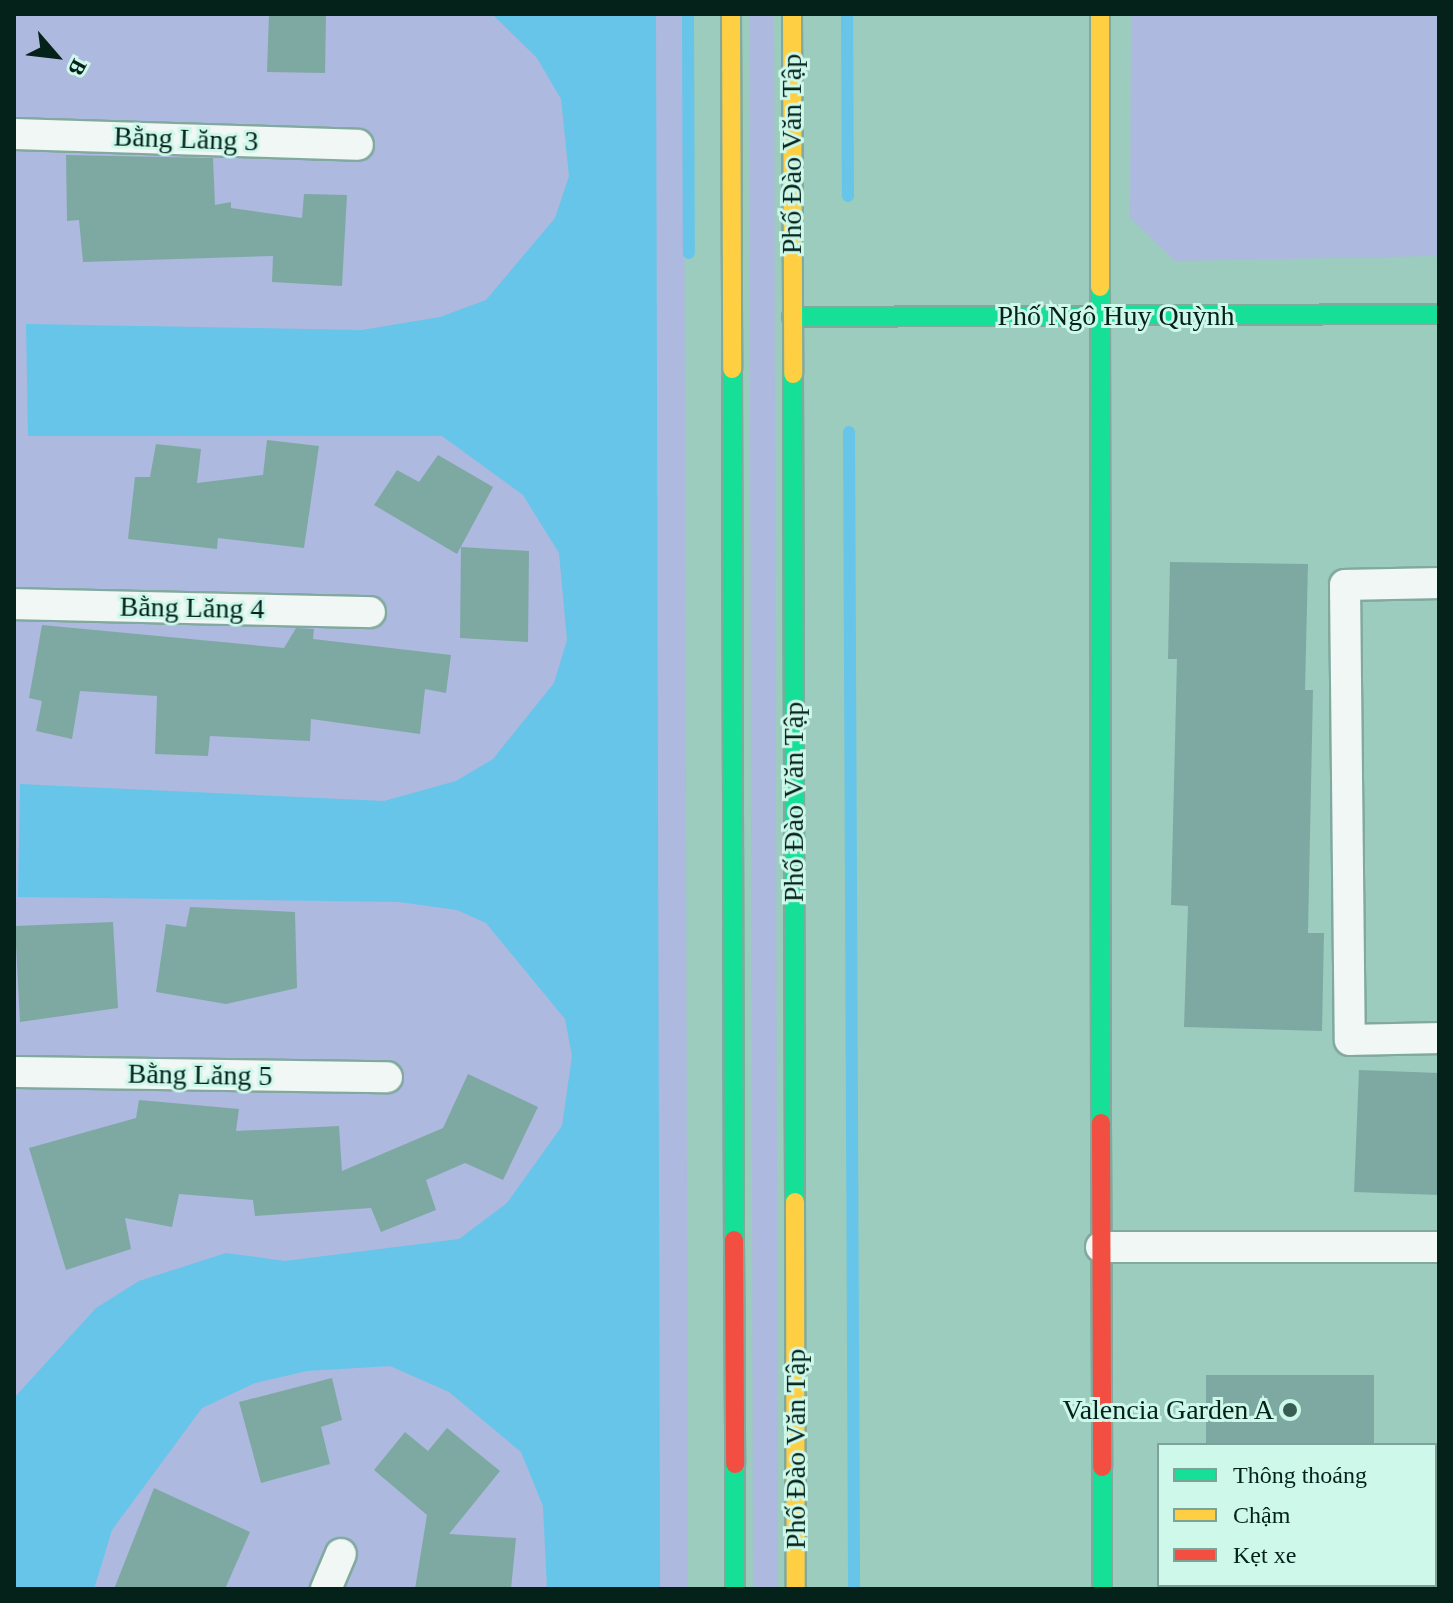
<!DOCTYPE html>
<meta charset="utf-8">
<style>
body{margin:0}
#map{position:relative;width:1453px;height:1603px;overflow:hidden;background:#9bccbe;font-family:"Times New Roman",serif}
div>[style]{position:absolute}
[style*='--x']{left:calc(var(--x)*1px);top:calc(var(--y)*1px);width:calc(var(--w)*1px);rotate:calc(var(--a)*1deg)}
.green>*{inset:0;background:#adb9de}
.water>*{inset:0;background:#66c5e9}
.stream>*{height:12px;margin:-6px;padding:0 6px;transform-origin:6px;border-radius:6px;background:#66c5e9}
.building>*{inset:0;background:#7ea9a2}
.roads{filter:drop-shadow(2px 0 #81a99e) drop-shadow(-2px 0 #81a99e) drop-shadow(0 2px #81a99e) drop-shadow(0 -2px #81a99e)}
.street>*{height:30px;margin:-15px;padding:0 15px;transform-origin:15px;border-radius:15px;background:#f0f7f5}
.fast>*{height:18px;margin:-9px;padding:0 9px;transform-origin:9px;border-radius:9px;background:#16e098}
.slow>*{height:18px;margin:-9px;padding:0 9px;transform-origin:9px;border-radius:9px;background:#ffcf43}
.jam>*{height:18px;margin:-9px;padding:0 9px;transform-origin:9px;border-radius:9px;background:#f24e42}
.dots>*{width:22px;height:22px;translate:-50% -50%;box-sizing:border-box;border:4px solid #cdf8ea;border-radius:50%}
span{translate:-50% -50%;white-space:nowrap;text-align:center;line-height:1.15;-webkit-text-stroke:6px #cdf8ea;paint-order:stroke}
.street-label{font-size:28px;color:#04211a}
.poi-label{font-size:28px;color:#04211a}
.right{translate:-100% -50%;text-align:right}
.frame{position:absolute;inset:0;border:16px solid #04211a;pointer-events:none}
.legend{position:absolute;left:1157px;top:1443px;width:280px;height:144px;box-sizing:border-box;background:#cdf8ea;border:2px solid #7da297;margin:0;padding:10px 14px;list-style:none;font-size:24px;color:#04211a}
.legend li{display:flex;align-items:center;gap:16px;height:40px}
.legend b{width:40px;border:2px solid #7da297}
.north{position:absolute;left:16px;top:16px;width:80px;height:80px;-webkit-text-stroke:6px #cdf8ea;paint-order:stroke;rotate:118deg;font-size:22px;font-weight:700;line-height:32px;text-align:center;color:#04211a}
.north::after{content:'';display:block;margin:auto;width:28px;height:36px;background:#04211a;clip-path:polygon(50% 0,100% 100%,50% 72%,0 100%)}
</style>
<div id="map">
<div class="green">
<i style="clip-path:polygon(14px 14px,684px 14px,688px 1589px,14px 1589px)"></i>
<i style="clip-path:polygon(749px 14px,774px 14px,778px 1589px,753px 1589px)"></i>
<i style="clip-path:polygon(1131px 14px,1439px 14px,1439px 256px,1175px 261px,1130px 218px)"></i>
</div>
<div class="water">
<i style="clip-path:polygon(492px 14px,656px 14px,660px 1589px,547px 1589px,543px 1506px,521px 1452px,449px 1392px,390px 1366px,307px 1371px,255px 1383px,202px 1408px,112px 1530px,94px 1589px,14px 1589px,14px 1398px,96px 1308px,139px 1281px,226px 1253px,285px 1261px,459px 1239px,507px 1203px,562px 1126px,572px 1056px,565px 1019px,486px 923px,457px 910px,399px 902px,18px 897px,20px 784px,384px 801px,456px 781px,493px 759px,554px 683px,567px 640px,559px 553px,523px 495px,442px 436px,28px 436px,26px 324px,362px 330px,440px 317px,486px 300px,555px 218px,569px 176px,561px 99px,537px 58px)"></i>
</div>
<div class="stream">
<i style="--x:688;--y:14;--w:239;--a:89.8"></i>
<i style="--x:847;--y:14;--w:182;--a:89.7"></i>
<i style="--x:849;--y:432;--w:1157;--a:89.75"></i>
</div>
<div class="building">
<i style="clip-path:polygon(269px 14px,326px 14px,325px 73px,267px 72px)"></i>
<i style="clip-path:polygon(66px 155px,213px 158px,215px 205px,231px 202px,231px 208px,302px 218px,304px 194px,347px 195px,342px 286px,272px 282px,273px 256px,83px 262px,79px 220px,67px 221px)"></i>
<i style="clip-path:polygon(267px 440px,319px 446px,304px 548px,218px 538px,217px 549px,128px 539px,135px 477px,150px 477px,156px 444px,201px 449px,197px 483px,263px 475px)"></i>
<i style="clip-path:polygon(438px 455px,493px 487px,457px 554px,374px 505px,397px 470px,419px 482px)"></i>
<i style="clip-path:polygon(461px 547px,529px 551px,528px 642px,460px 638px)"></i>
<i style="clip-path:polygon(1170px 562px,1308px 564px,1305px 690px,1313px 690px,1308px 933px,1324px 933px,1322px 1031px,1184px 1027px,1188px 906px,1171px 905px,1177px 659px,1168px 659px)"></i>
<i style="clip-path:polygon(42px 625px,284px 648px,296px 628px,314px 629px,313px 639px,451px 655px,446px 693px,425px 689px,420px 734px,311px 719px,310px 741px,210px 736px,208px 756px,155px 754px,157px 696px,80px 691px,72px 739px,36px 731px,42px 701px,29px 698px)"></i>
<i style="clip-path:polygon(190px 907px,295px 912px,297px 988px,226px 1004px,156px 992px,166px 924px,186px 927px)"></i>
<i style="clip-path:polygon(113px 922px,118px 1008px,20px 1022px,15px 926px)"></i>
<i style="clip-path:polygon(1359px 1070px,1439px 1073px,1439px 1195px,1354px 1192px)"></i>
<i style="clip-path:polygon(468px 1074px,538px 1107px,503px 1180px,465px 1163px,426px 1180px,436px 1210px,381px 1232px,371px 1208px,255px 1216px,253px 1200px,179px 1194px,172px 1227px,125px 1218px,131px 1249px,66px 1270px,29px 1148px,136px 1118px,139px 1100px,239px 1109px,236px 1131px,339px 1126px,342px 1171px,443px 1128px)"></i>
<i style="clip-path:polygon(1206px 1375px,1374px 1375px,1374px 1445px,1206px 1445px)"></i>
<i style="clip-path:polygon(332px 1378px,342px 1420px,321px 1427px,330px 1464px,261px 1483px,239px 1402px)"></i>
<i style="clip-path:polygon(447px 1428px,500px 1471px,449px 1534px,516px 1538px,511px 1589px,415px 1589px,427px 1515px,374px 1470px,405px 1432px,428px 1451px)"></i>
<i style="clip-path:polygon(154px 1488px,250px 1532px,225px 1589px,114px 1589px)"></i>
</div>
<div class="roads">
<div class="street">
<i style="--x:14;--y:134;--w:344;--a:1.8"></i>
<i style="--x:1439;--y:583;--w:94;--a:178.8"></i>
<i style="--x:1345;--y:585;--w:455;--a:89.4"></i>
<i style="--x:1350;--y:1040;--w:89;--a:-1.3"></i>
<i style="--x:14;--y:604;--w:356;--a:1.3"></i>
<i style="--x:14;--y:1072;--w:373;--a:0.8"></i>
<i style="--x:1101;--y:1247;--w:338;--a:0"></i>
<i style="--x:326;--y:1589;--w:38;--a:-67"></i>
</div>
<div class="fast">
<i style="--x:1100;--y:287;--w:836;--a:89.93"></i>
<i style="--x:792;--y:317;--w:647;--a:-0.27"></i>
<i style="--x:732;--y:369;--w:871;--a:89.87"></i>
<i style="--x:793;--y:374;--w:828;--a:89.86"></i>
<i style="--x:735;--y:1464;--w:125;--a:90"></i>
<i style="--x:1102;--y:1467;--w:122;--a:90"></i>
</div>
<div class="slow">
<i style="--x:731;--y:14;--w:355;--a:89.8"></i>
<i style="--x:792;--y:14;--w:360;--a:89.8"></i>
<i style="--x:1100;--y:14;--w:273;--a:90"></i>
<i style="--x:795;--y:1202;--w:387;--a:89.9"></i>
</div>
<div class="jam">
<i style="--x:1101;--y:1123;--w:344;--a:89.8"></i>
<i style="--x:734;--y:1240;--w:224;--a:89.7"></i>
</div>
</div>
<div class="dots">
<i style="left:1290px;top:1410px;background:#395d53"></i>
</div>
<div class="street-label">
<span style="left:186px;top:139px;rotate:2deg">Bằng Lăng 3</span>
<span style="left:792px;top:154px;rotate:-90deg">Phố Đào Văn Tập</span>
<span style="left:1116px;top:316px">Phố Ngô Huy Quỳnh</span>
<span style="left:192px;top:608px;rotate:1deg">Bằng Lăng 4</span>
<span style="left:794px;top:802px;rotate:-90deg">Phố Đào Văn Tập</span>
<span style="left:200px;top:1075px;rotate:1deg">Bằng Lăng 5</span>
<span style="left:796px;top:1449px;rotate:-90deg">Phố Đào Văn Tập</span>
</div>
<div class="poi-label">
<span class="right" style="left:1274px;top:1410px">Valencia Garden A</span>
</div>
<div class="frame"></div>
<ul class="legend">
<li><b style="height:10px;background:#16e098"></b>Thông thoáng</li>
<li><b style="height:10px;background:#ffcf43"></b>Chậm</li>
<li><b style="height:10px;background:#f24e42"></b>Kẹt xe</li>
</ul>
<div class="north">B</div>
</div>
